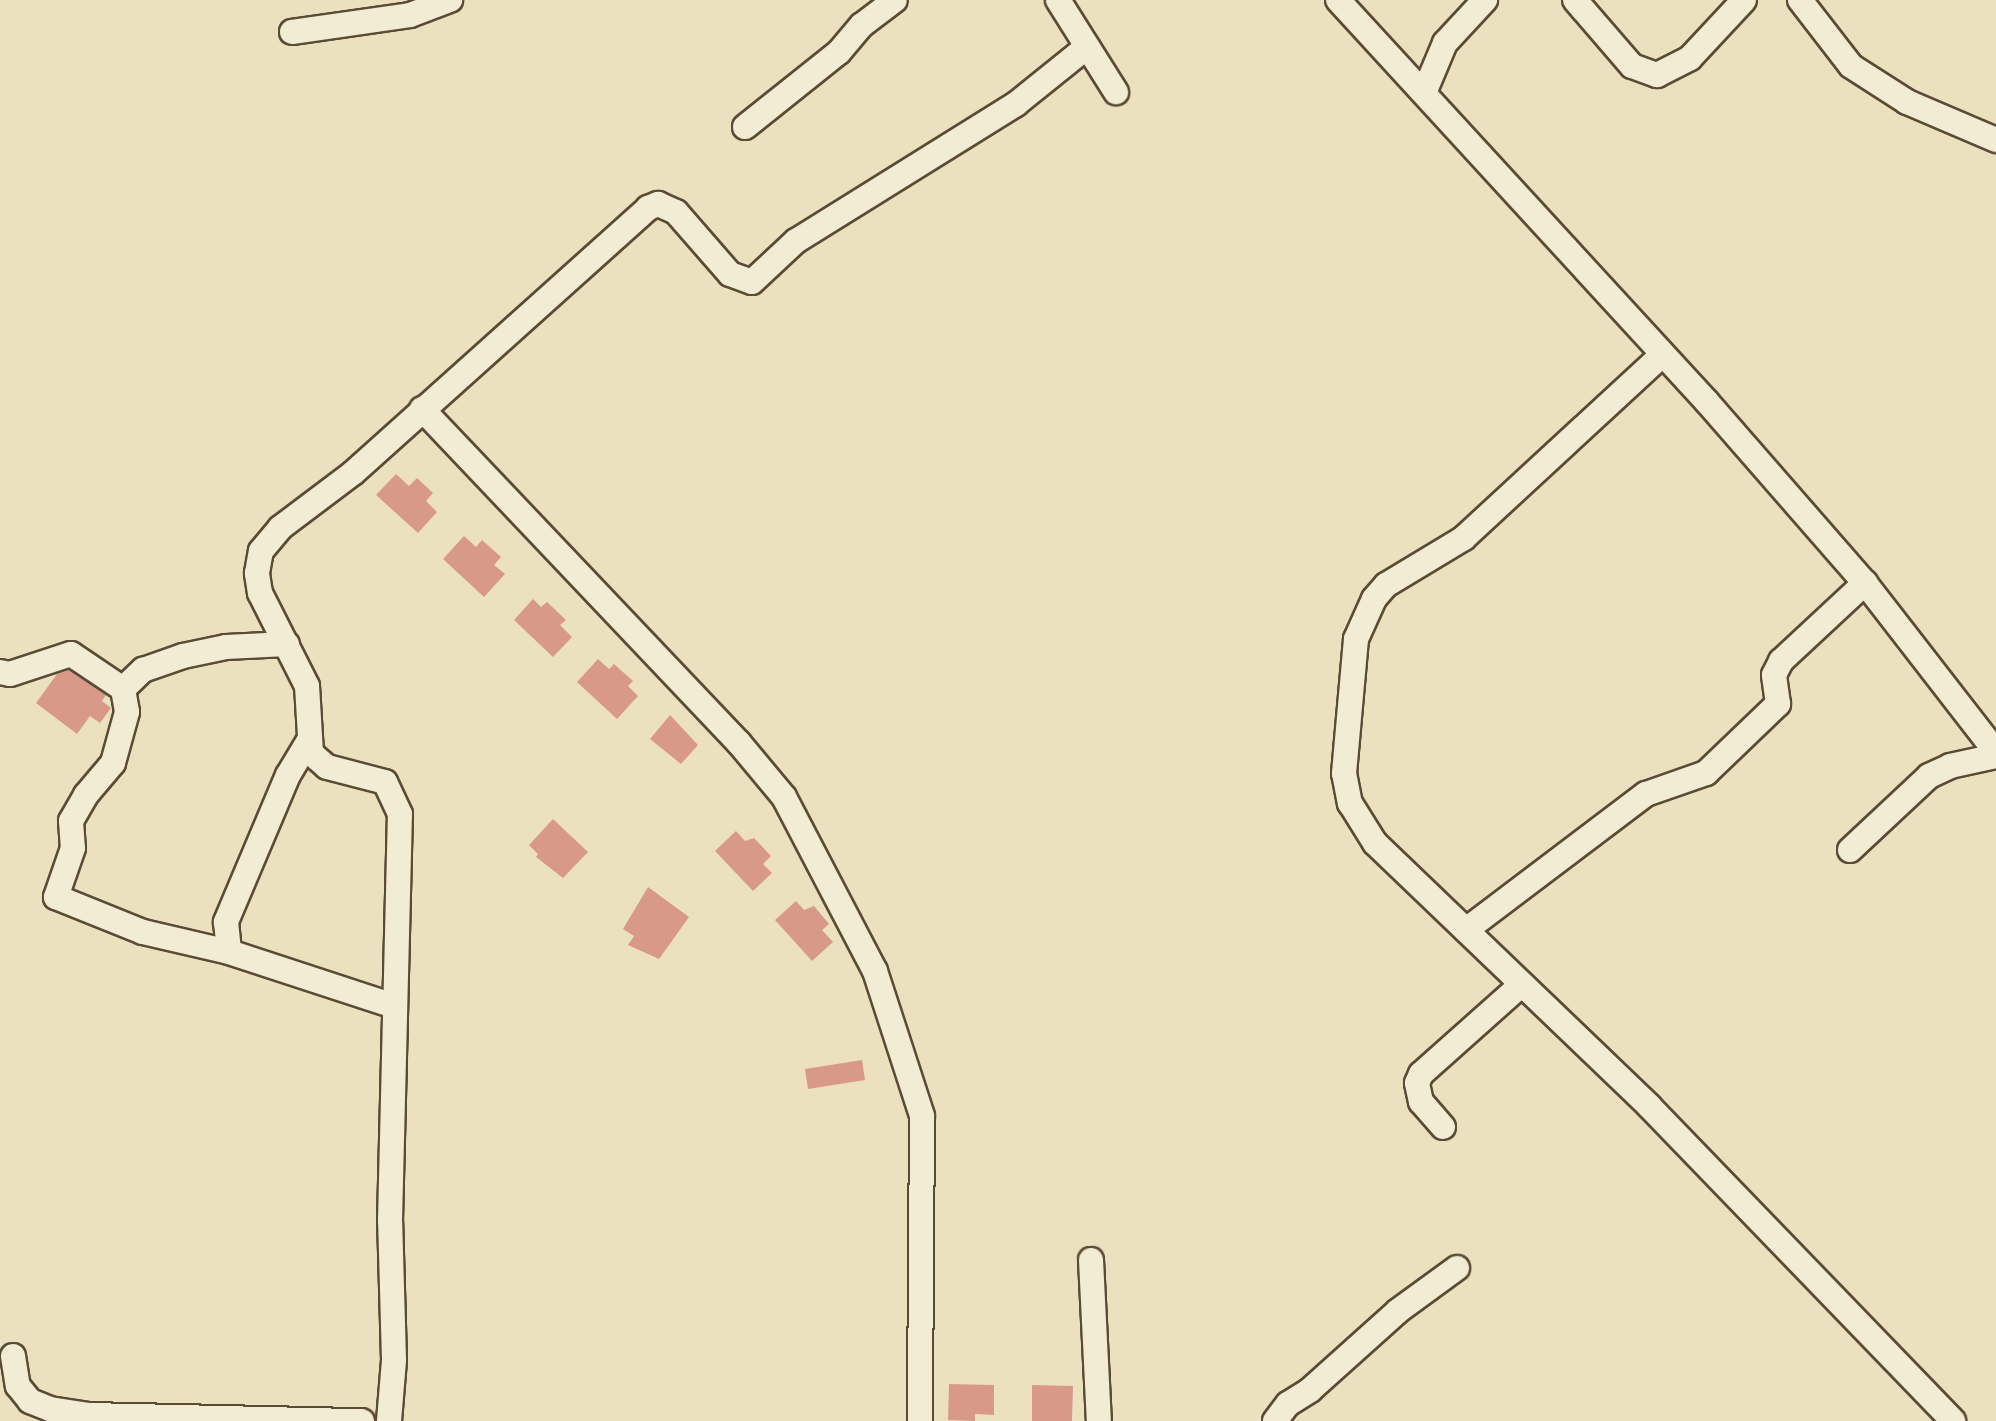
<!DOCTYPE html>
<style>
body{margin:0}
#map{position:relative;width:1996px;height:1421px;overflow:hidden;background:#ebe1bf;font-family:"Libre Bodoni",serif}
div>[style]{position:absolute}
[style*='--x']{left:calc(var(--x)*1px);top:calc(var(--y)*1px);width:calc(var(--w)*1px);rotate:calc(var(--a)*1deg)}
.building>*{inset:0;background:#d99989}
.roads{filter:drop-shadow(2px 0 #5b4b35) drop-shadow(-2px 0 #5b4b35) drop-shadow(0 2px #5b4b35) drop-shadow(0 -2px #5b4b35)}
.minor>*{height:24px;margin:-12px;padding:0 12px;transform-origin:12px;border-radius:12px;background:#f2ecd5}
span{translate:-50% -50%;white-space:nowrap;text-align:center;line-height:1.15;-webkit-text-stroke:5px #f2ecd5;paint-order:stroke}
</style>
<div id="map">
<div class="building">
<i style="clip-path:polygon(396px 474px,409px 486px,417px 478px,433px 493px,426px 501px,437px 512px,418px 533px,376px 495px)"></i>
<i style="clip-path:polygon(464px 536px,476px 547px,482px 540px,501px 557px,494px 565px,505px 574px,484px 597px,443px 559px)"></i>
<i style="clip-path:polygon(533px 599px,541px 607px,547px 602px,566px 620px,560px 625px,572px 637px,553px 657px,514px 620px)"></i>
<i style="clip-path:polygon(598px 659px,609px 669px,614px 664px,633px 681px,628px 686px,638px 696px,617px 719px,577px 682px)"></i>
<i style="clip-path:polygon(69px 670px,106px 695px,102px 701px,111px 708px,100px 723px,90px 716px,77px 734px,36px 703px,57px 674px)"></i>
<i style="clip-path:polygon(670px 715px,698px 745px,681px 764px,650px 739px)"></i>
<i style="clip-path:polygon(553px 819px,588px 852px,563px 878px,536px 857px,538px 854px,529px 845px)"></i>
<i style="clip-path:polygon(736px 831px,745px 841px,754px 838px,771px 856px,763px 864px,772px 873px,753px 891px,715px 851px)"></i>
<i style="clip-path:polygon(648px 887px,689px 917px,659px 959px,628px 945px,634px 936px,623px 929px)"></i>
<i style="clip-path:polygon(796px 901px,804px 910px,814px 906px,829px 924px,822px 930px,833px 942px,812px 961px,775px 920px)"></i>
<i style="clip-path:polygon(862px 1060px,865px 1080px,808px 1089px,805px 1069px)"></i>
<i style="clip-path:polygon(949px 1384px,994px 1385px,994px 1415px,975px 1414px,975px 1421px,948px 1420px)"></i>
<i style="clip-path:polygon(1032px 1385px,1073px 1386px,1072px 1421px,1032px 1421px)"></i>
</div>
<div class="roads">
<div class="minor">
<i style="--x:1058;--y:0;--w:109;--a:57.8"></i>
<i style="--x:1338;--y:0;--w:546;--a:47.45"></i>
<i style="--x:1707;--y:402;--w:240;--a:48.9"></i>
<i style="--x:1865;--y:583;--w:214;--a:52.2"></i>
<i style="--x:1575;--y:0;--w:87;--a:49.2"></i>
<i style="--x:1632;--y:66;--w:27;--a:20"></i>
<i style="--x:1657;--y:75;--w:37;--a:-27"></i>
<i style="--x:1690;--y:58;--w:79;--a:-47"></i>
<i style="--x:1800;--y:0;--w:83;--a:52.3"></i>
<i style="--x:1851;--y:66;--w:67;--a:32.7"></i>
<i style="--x:1907;--y:102;--w:97;--a:23.1"></i>
<i style="--x:292;--y:32;--w:119;--a:-8.2"></i>
<i style="--x:410;--y:15;--w:43;--a:-20.6"></i>
<i style="--x:1424;--y:93;--w:54;--a:-67.2"></i>
<i style="--x:1445;--y:43;--w:59;--a:-47.1"></i>
<i style="--x:745;--y:127;--w:120;--a:-38.6"></i>
<i style="--x:839;--y:52;--w:35;--a:-50"></i>
<i style="--x:862;--y:25;--w:41;--a:-37.1"></i>
<i style="--x:1662;--y:355;--w:270;--a:137.3"></i>
<i style="--x:1464;--y:538;--w:91;--a:148.9"></i>
<i style="--x:1386;--y:585;--w:18;--a:131"></i>
<i style="--x:1374;--y:599;--w:44;--a:114.2"></i>
<i style="--x:1356;--y:639;--w:135;--a:95.1"></i>
<i style="--x:1344;--y:773;--w:31;--a:79"></i>
<i style="--x:1350;--y:803;--w:47;--a:58"></i>
<i style="--x:1375;--y:843;--w:380;--a:43.8"></i>
<i style="--x:1649;--y:1106;--w:438;--a:46"></i>
<i style="--x:422;--y:409;--w:460;--a:46.5"></i>
<i style="--x:739;--y:743;--w:70;--a:50.2"></i>
<i style="--x:784;--y:797;--w:196;--a:62.4"></i>
<i style="--x:875;--y:971;--w:152;--a:72"></i>
<i style="--x:922;--y:1116;--w:305;--a:90.4"></i>
<i style="--x:0;--y:672;--w:10;--a:11"></i>
<i style="--x:10;--y:674;--w:64;--a:-18.2"></i>
<i style="--x:71;--y:654;--w:63;--a:33.9"></i>
<i style="--x:123;--y:689;--w:28;--a:-44"></i>
<i style="--x:143;--y:670;--w:42;--a:-19.3"></i>
<i style="--x:183;--y:656;--w:44;--a:-11.8"></i>
<i style="--x:226;--y:647;--w:61;--a:-2.8"></i>
<i style="--x:123;--y:689;--w:23;--a:80"></i>
<i style="--x:127;--y:712;--w:53;--a:105.4"></i>
<i style="--x:113;--y:763;--w:42;--a:130.2"></i>
<i style="--x:86;--y:795;--w:30;--a:120"></i>
<i style="--x:71;--y:821;--w:27;--a:86"></i>
<i style="--x:73;--y:848;--w:52;--a:109.1"></i>
<i style="--x:56;--y:897;--w:94;--a:21.9"></i>
<i style="--x:143;--y:932;--w:88;--a:13.1"></i>
<i style="--x:308;--y:742;--w:39;--a:121"></i>
<i style="--x:288;--y:775;--w:160;--a:112.9"></i>
<i style="--x:226;--y:922;--w:30;--a:84"></i>
<i style="--x:229;--y:952;--w:174;--a:18.1"></i>
<i style="--x:1850;--y:850;--w:108;--a:-43.1"></i>
<i style="--x:1929;--y:776;--w:23;--a:-25"></i>
<i style="--x:1950;--y:766;--w:47;--a:-12.3"></i>
<i style="--x:1466;--y:930;--w:226;--a:-37.1"></i>
<i style="--x:1646;--y:794;--w:64;--a:-19.3"></i>
<i style="--x:1706;--y:773;--w:100;--a:-43.8"></i>
<i style="--x:1778;--y:704;--w:29;--a:-98"></i>
<i style="--x:1774;--y:675;--w:16;--a:-63"></i>
<i style="--x:1781;--y:661;--w:115;--a:-42.9"></i>
<i style="--x:1443;--y:1127;--w:33;--a:-131"></i>
<i style="--x:1421;--y:1102;--w:19;--a:-102"></i>
<i style="--x:1417;--y:1083;--w:10;--a:-66"></i>
<i style="--x:1421;--y:1074;--w:134;--a:-41.7"></i>
<i style="--x:1091;--y:1260;--w:161;--a:87.2"></i>
<i style="--x:13;--y:1356;--w:30;--a:81"></i>
<i style="--x:18;--y:1386;--w:19;--a:51"></i>
<i style="--x:30;--y:1401;--w:22;--a:22"></i>
<i style="--x:50;--y:1409;--w:38;--a:9"></i>
<i style="--x:88;--y:1415;--w:274;--a:1.3"></i>
<i style="--x:389;--y:1421;--w:61;--a:-85.3"></i>
<i style="--x:394;--y:1360;--w:139;--a:-91.6"></i>
<i style="--x:390;--y:1221;--w:407;--a:-88.6"></i>
<i style="--x:400;--y:814;--w:35;--a:-115"></i>
<i style="--x:385;--y:782;--w:60;--a:-165.5"></i>
<i style="--x:327;--y:767;--w:21;--a:-139"></i>
<i style="--x:311;--y:753;--w:67;--a:-93.4"></i>
<i style="--x:307;--y:686;--w:104;--a:-116.8"></i>
<i style="--x:260;--y:593;--w:20;--a:-99"></i>
<i style="--x:257;--y:573;--w:22;--a:-80"></i>
<i style="--x:261;--y:551;--w:30;--a:-50"></i>
<i style="--x:280;--y:528;--w:91;--a:-37"></i>
<i style="--x:353;--y:473;--w:397;--a:-41.9"></i>
<i style="--x:648;--y:208;--w:11;--a:-22"></i>
<i style="--x:658;--y:204;--w:20;--a:24"></i>
<i style="--x:676;--y:212;--w:82;--a:48.9"></i>
<i style="--x:730;--y:274;--w:23;--a:20"></i>
<i style="--x:752;--y:282;--w:60;--a:-43"></i>
<i style="--x:796;--y:241;--w:259;--a:-31.9"></i>
<i style="--x:1016;--y:104;--w:91;--a:-38.8"></i>
<i style="--x:1275;--y:1421;--w:21;--a:-53"></i>
<i style="--x:1288;--y:1404;--w:26;--a:-32"></i>
<i style="--x:1310;--y:1390;--w:118;--a:-41.9"></i>
<i style="--x:1398;--y:1311;--w:73;--a:-36.1"></i>
</div>
</div>
</div>
